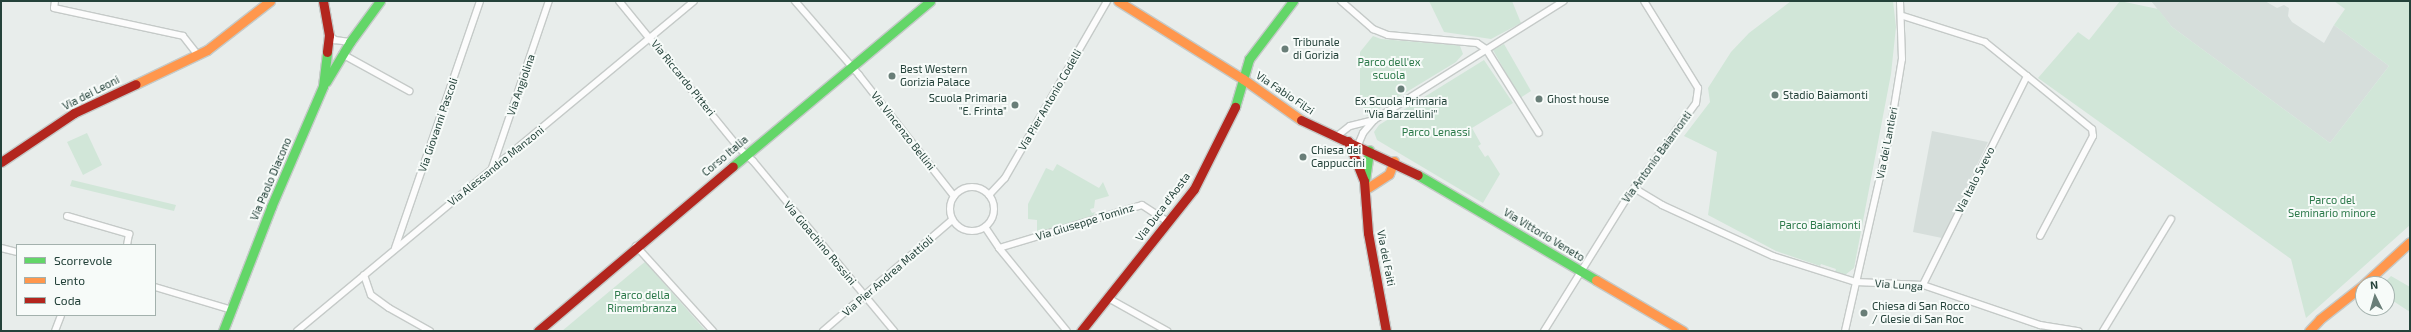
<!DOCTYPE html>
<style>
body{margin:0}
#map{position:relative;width:2411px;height:332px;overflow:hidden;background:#e8edeb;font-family:"Exo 2",sans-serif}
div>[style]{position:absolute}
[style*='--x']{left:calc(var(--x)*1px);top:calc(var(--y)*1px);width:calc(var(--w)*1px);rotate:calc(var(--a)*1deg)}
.built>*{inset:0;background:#d6dedb}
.green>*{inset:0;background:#d1e6d8}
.roads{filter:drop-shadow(1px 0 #c5cac8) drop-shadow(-1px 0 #c5cac8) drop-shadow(0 1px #c5cac8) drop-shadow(0 -1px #c5cac8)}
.street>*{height:6px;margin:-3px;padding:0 3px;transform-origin:3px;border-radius:3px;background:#fcfcfc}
.street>.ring{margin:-3px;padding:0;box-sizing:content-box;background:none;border:6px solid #fcfcfc;border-radius:50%}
.fast>*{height:9px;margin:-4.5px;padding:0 4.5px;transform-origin:4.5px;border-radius:4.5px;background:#63d668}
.slow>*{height:9px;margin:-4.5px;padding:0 4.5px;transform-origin:4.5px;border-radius:4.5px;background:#ff974d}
.jam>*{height:9px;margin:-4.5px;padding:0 4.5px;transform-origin:4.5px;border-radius:4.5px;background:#b3261e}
.dots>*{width:11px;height:11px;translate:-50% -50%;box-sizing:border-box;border:2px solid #f7fbf9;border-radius:50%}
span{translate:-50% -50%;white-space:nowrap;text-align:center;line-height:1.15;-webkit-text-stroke:4px #f7fbf9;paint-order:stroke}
.poi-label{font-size:11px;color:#24423a}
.left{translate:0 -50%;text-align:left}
.right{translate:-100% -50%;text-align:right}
.park-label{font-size:11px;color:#2d7a4b}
.street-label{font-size:11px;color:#24423a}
.frame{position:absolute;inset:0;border:2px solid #24423a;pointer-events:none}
.legend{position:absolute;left:16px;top:244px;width:140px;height:72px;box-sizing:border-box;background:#f7fbf9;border:1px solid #a3b1ad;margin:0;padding:5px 7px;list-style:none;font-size:12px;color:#24423a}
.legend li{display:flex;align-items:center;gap:8px;height:20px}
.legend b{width:20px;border:1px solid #a3b1ad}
.north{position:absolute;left:2355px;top:276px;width:40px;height:40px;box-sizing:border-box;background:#f7fbf9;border:1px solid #a3b1ad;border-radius:50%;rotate:355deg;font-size:11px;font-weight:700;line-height:16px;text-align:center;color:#24423a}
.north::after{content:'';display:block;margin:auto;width:14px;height:18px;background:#697e78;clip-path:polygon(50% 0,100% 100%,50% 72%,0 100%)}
</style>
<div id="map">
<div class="built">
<i style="clip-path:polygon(2151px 1px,2265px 1px,2277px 8px,2284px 5px,2289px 8px,2288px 16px,2292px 22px,2324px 43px,2334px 25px,2389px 66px,2330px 143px,2172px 27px)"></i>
<i style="clip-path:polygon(1932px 131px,1988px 142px,1942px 238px,1913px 232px)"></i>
</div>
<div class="green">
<i style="clip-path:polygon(1429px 1px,1512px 1px,1521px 23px,1491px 39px,1444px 32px)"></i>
<i style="clip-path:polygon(1791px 1px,1893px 1px,1896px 27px,1891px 74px,1854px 268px,1845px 275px,1835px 272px,1836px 269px,1821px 264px,1820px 266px,1776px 251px,1708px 215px,1717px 152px,1684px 136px,1710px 102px,1708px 88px,1731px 52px,1749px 33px)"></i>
<i style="clip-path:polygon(2120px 1px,2158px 9px,2172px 27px,2330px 143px,2389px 66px,2334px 25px,2345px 9px,2334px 1px,2410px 1px,2410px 225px,2306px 318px,2291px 259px,2038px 78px,2078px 32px,2089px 40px)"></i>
<i style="clip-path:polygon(1373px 36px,1381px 39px,1454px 45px,1460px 46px,1463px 54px,1456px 62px,1367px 116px,1360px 99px,1360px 52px)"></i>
<i style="clip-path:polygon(1504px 44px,1531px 91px,1520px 98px,1493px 50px)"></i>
<i style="clip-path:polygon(1484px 60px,1513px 103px,1472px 128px,1481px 144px,1478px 146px,1485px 157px,1488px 155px,1500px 174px,1483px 203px,1377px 140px,1374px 132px,1379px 125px)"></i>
<i style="clip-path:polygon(87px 133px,102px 165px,83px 175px,67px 142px)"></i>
<i style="clip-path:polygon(1057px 164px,1099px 188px,1103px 182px,1109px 196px,1095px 200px,1094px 208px,1090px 209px,1092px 213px,1095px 212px,1093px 217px,1037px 234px,1037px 220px,1028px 219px,1028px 204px,1046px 168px,1053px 171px)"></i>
<i style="clip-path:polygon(72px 180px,176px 205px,174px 211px,70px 186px)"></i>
<i style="clip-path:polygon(645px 262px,706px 331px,562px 331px,641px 265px)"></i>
<i style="clip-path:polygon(2391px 276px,2410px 287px,2410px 312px,2387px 297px,2387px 284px,2383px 284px)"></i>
</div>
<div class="roads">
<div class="street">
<i style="--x:55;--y:1;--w:7;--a:98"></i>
<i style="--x:54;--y:8;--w:132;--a:12.2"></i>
<i style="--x:183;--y:36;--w:23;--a:52"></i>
<i style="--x:619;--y:1;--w:188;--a:50.8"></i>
<i style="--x:738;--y:147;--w:21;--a:43"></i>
<i style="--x:753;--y:161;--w:221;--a:50.3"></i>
<i style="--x:795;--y:1;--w:98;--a:49.1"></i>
<i style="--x:859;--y:75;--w:154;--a:51.9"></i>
<i style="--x:1341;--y:1;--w:43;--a:41.2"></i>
<i style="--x:1373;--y:29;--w:16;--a:22"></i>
<i style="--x:1388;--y:35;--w:89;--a:5.1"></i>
<i style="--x:1477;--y:43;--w:11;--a:34"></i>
<i style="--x:1486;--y:49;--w:99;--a:57.8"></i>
<i style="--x:1903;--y:16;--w:86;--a:17.6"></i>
<i style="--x:1985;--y:42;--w:54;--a:39"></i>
<i style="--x:2027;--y:76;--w:233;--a:116.5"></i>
<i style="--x:329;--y:35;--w:8;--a:40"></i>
<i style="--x:335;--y:40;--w:15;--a:8"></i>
<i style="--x:342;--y:54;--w:77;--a:28.9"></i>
<i style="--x:2027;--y:76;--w:84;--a:39.2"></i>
<i style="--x:2092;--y:129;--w:7;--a:82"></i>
<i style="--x:2093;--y:136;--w:113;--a:117.9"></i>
<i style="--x:1337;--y:136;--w:16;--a:-38"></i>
<i style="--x:1350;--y:126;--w:25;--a:-14"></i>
<i style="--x:1358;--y:145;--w:13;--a:-67"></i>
<i style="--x:1363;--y:133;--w:17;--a:-50"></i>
<i style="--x:1374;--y:120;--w:224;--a:-32.1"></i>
<i style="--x:492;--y:168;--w:176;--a:-71.2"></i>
<i class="ring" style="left:950px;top:187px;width:38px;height:38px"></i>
<i style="--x:1634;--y:188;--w:33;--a:31"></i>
<i style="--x:1662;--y:205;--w:122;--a:24.7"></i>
<i style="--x:1773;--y:256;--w:87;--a:17.4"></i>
<i style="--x:1856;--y:282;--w:67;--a:2.6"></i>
<i style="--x:1923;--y:285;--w:124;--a:18.9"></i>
<i style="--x:2040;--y:325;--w:39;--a:9"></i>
<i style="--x:989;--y:195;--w:23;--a:-47"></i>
<i style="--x:1005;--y:178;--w:204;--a:-60"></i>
<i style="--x:67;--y:216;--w:65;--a:16.2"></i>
<i style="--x:129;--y:234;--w:11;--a:100"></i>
<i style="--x:985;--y:227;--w:25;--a:56"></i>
<i style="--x:999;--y:248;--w:107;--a:50.7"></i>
<i style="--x:636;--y:246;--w:115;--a:47.8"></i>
<i style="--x:1;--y:248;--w:16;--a:14"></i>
<i style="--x:395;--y:248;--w:261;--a:-71"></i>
<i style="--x:999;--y:248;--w:149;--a:-16.7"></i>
<i style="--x:1142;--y:205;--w:31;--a:33"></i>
<i style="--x:364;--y:275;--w:21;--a:71"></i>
<i style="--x:371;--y:295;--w:22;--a:36"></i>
<i style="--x:389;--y:308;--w:47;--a:29.3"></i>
<i style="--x:155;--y:287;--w:80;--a:16.6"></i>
<i style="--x:1108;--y:298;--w:68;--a:29.2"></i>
<i style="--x:55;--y:331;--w:17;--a:-69"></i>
<i style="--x:297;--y:331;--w:516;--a:-39.73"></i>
<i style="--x:823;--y:331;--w:170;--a:-40.7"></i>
<i style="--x:1544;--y:331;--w:153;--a:-58.1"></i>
<i style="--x:1625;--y:201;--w:121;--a:-54.1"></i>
<i style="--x:1696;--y:103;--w:15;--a:-82"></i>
<i style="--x:1698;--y:88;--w:102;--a:-121.8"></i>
<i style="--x:1845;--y:331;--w:198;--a:-77.2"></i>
<i style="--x:1889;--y:138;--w:80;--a:-80.7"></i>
<i style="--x:1902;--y:59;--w:58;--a:-92"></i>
<i style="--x:2103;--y:331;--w:131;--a:-58.7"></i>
</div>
<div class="fast">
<i style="--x:326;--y:82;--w:47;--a:-59"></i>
<i style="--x:350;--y:42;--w:51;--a:-53.8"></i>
<i style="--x:1235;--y:107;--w:50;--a:-73.7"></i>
<i style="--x:1249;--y:59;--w:73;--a:-52.8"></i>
<i style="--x:733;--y:166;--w:257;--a:-39.9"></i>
<i style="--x:1418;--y:175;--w:207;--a:30.5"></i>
<i style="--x:1365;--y:180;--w:30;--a:-82"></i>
<i style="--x:223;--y:331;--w:133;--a:-68.8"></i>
<i style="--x:271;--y:207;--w:132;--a:-66.7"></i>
<i style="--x:323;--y:86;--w:34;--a:-83"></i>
</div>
<div class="slow">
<i style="--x:1118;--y:1;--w:147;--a:32"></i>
<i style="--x:1243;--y:79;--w:71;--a:35.3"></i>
<i style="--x:136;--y:84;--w:79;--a:-25.6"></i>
<i style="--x:207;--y:50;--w:80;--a:-37.9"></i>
<i style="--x:1366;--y:189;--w:27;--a:-33"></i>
<i style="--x:1389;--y:174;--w:14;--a:-69"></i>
<i style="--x:1596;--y:280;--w:101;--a:30.4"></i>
<i style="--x:2364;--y:284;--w:62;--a:-42.4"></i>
<i style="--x:2309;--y:331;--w:16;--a:-47"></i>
<i style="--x:2320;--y:319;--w:55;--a:-38.3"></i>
</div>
<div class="jam">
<i style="--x:323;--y:1;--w:35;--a:80"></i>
<i style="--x:329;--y:35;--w:17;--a:97"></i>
<i style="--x:1301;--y:120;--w:129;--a:25.2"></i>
<i style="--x:1348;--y:141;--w:43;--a:68.2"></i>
<i style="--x:1364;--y:181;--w:52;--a:85.6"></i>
<i style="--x:1368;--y:233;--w:100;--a:79.6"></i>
<i style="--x:1;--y:162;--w:88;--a:-33.9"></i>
<i style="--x:74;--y:113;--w:68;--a:-25.1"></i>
<i style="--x:538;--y:331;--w:255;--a:-40.2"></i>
<i style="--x:1081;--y:331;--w:181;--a:-51.5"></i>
<i style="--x:1194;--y:189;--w:92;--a:-63.4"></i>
</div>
</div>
<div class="dots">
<i style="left:1285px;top:49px;background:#697e78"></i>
<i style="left:892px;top:76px;background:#697e78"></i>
<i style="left:1401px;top:89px;background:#697e78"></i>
<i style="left:1775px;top:95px;background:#697e78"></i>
<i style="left:1539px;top:99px;background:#697e78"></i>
<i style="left:1015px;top:105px;background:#697e78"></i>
<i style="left:1303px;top:157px;background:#697e78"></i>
<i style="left:1864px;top:313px;background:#697e78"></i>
</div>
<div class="poi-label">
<span class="left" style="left:1293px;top:49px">Tribunale<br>di Gorizia</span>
<span class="left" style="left:900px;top:76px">Best Western<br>Gorizia Palace</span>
<span class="left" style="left:1783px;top:95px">Stadio Baiamonti</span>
<span class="right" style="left:1007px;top:105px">Scuola Primaria<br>"E. Frinta"</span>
<span class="left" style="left:1547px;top:99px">Ghost house</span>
<span style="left:1401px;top:108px">Ex Scuola Primaria<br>"Via Barzellini"</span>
<span class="left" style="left:1311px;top:157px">Chiesa dei<br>Cappuccini</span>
<span class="left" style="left:1872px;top:313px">Chiesa di San Rocco<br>/ Glesie di San Roc</span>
</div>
<div class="park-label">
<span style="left:1389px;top:69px">Parco dell'ex<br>scuola</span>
<span style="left:1436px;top:132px">Parco Lenassi</span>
<span style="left:2332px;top:207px">Parco del<br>Seminario minore</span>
<span style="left:1820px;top:225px">Parco Baiamonti</span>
<span style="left:642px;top:302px">Parco della<br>Rimembranza</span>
</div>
<div class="street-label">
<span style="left:683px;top:78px;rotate:51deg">Via Riccardo Pitteri</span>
<span style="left:521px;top:85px;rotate:-71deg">Via Angiolina</span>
<span style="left:91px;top:93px;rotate:-27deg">Via dei Leoni</span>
<span style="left:1285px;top:93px;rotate:34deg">Via Fabio Filzi</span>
<span style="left:1050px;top:100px;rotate:-60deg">Via Pier Antonio Codelli</span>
<span style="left:438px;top:125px;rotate:-71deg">Via Giovanni Pascoli</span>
<span style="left:903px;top:131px;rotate:52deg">Via Vincenzo Bellini</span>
<span style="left:1887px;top:143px;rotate:-79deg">Via dei Lantieri</span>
<span style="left:725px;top:156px;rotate:-40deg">Corso Italia</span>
<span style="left:1657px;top:157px;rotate:-54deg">Via Antonio Baiamonti</span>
<span style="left:496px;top:166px;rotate:-39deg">Via Alessandro Manzoni</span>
<span style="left:271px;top:179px;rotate:-67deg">Via Paolo Diacono</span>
<span style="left:1975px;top:180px;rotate:-63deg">Via Italo Svevo</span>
<span style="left:1163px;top:207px;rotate:-53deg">Via Duca d'Aosta</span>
<span style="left:1085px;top:222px;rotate:-17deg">Via Giuseppe Tominz</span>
<span style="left:1544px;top:235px;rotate:31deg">Via Vittorio Veneto</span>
<span style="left:820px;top:243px;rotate:50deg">Via Gioachino Rossini</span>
<span style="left:1386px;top:258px;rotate:79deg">Via del Faiti</span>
<span style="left:888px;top:276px;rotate:-41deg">Via Pier Andrea Mattioli</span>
<span style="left:1899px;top:285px;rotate:4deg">Via Lunga</span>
</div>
<div class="frame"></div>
<ul class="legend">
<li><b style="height:5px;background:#63d668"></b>Scorrevole</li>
<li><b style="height:5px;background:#ff974d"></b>Lento</li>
<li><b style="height:5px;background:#b3261e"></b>Coda</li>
</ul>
<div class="north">N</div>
</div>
